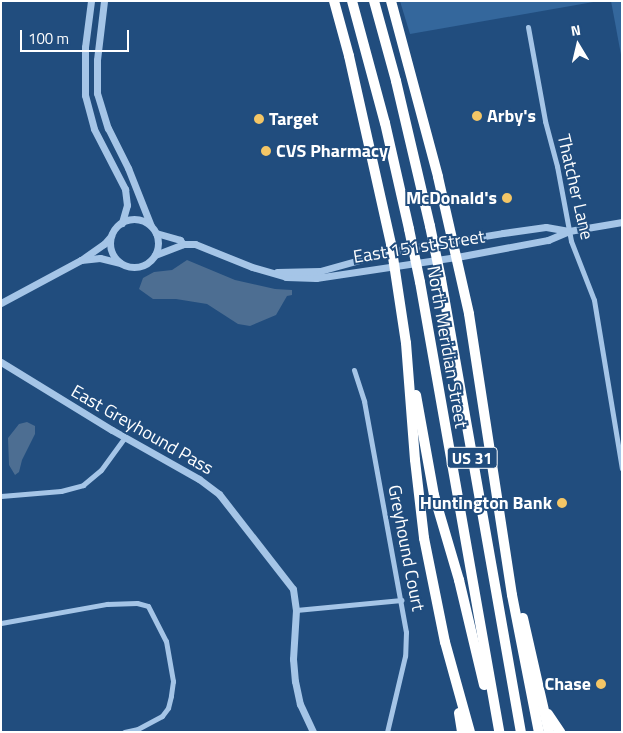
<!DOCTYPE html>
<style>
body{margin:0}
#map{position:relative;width:623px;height:733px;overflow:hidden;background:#214d7e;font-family:"Titillium Web",sans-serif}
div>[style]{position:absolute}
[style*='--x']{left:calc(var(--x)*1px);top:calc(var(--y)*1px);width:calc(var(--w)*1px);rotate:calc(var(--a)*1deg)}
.green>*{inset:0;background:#34679c}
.water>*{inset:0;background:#4d6e92}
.minor>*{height:5px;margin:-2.5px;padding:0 2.5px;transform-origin:2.5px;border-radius:2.5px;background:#a5c5e7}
.tertiary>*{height:7px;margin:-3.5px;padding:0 3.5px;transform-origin:3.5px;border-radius:3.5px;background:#a5c5e7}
.tertiary>.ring{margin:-3.5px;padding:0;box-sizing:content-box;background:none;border:7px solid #a5c5e7;border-radius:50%}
.motorway>*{height:10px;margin:-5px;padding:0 5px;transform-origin:5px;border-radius:5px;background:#fff}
.motorway-bridge>*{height:10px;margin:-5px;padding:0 5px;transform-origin:5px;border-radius:5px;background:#fff}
.dots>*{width:14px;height:14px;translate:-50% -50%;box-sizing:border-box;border:2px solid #214d7e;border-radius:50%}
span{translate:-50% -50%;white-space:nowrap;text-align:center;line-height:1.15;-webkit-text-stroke:4px #214d7e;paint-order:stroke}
.shield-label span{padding:1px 4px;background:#214d7e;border:1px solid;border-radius:4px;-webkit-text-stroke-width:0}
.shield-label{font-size:16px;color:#fff;font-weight:700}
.poi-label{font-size:18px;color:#fff;font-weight:700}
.left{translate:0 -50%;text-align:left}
.right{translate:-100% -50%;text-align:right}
.street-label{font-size:18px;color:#fff}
.frame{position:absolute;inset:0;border:2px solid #fff;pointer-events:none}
.north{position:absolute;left:553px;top:20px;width:50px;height:50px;-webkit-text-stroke:4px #214d7e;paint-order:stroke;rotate:351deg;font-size:14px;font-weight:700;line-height:20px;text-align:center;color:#fff}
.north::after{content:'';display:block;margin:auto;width:18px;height:22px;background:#fff;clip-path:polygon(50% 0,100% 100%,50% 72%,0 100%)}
.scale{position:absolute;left:20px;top:30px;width:109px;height:22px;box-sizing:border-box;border:2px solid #fff;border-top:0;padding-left:6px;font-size:15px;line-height:18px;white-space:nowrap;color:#fff;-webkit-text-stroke:4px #214d7e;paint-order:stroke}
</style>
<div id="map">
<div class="green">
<i style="clip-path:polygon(400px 1px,599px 1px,410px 34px)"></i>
<i style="clip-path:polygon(611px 1px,622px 1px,622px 60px)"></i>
</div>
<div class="water">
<i style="clip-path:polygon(187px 260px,235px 280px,275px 289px,292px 290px,292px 295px,287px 296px,276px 315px,250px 326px,238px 324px,207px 304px,176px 299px,153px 299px,139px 289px,143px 278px,154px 272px,172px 270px)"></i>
<i style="clip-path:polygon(27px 422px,35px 426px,35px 434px,22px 460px,19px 472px,15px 475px,9px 465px,8px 438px,19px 424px)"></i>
</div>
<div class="minor">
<i style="--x:528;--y:27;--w:96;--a:79.7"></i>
<i style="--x:545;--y:121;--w:47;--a:75.1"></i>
<i style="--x:557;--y:166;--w:76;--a:79.4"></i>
<i style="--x:571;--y:241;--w:63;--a:68.7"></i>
<i style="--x:594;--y:300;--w:171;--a:80.6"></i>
<i style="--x:354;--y:370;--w:33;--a:72"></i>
<i style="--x:364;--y:401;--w:235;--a:79.7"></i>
<i style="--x:406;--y:632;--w:24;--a:92"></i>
<i style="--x:405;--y:656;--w:78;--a:103.3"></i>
<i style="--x:1;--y:496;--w:60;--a:-4.8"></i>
<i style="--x:61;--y:491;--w:23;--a:-15"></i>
<i style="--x:83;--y:485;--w:23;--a:-40"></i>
<i style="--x:101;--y:470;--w:39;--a:-54"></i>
<i style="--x:296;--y:610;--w:106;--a:-5.4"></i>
<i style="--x:1;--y:623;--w:108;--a:-10.2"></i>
<i style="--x:107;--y:604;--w:30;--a:-2"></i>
<i style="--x:137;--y:603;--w:11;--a:15"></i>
<i style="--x:148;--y:606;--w:39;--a:63"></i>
<i style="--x:166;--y:641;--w:41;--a:80.1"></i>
<i style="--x:173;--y:681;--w:15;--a:98"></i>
<i style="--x:171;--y:696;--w:12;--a:104"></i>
<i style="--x:168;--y:708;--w:10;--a:127"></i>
<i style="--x:162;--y:716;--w:27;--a:152"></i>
<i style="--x:138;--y:729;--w:14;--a:168"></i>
</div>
<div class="tertiary">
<i style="--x:91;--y:1;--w:46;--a:97.4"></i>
<i style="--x:85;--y:47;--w:48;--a:90"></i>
<i style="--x:85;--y:95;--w:35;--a:75"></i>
<i style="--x:94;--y:129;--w:68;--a:62.7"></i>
<i style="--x:125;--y:189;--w:16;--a:83"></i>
<i style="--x:127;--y:205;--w:19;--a:106"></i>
<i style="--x:104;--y:1;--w:59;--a:96.8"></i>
<i style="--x:97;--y:60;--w:33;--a:90"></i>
<i style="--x:97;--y:93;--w:37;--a:73"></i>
<i style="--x:108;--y:128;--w:45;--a:63.4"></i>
<i style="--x:128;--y:168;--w:62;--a:68.4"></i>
<i class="ring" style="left:110px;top:219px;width:41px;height:41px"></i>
<i style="--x:156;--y:233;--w:25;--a:16"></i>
<i style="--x:180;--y:240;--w:5;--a:53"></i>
<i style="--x:155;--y:255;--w:30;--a:-21"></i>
<i style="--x:183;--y:244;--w:12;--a:0"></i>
<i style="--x:195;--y:244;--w:61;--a:22"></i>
<i style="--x:252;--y:267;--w:35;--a:16"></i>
<i style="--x:286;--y:277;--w:30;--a:2"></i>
<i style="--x:316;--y:278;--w:143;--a:-8.5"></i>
<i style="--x:457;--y:257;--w:93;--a:-10.6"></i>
<i style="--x:548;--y:240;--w:23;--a:-23"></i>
<i style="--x:569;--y:231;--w:54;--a:-9.6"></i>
<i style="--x:81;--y:260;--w:19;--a:-6"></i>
<i style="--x:100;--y:258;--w:21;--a:14"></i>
<i style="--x:277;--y:272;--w:43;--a:-1.3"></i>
<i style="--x:320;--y:271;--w:75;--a:-15.5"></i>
<i style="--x:392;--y:251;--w:112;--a:-9.2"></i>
<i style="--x:503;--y:233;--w:43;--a:-7.9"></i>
<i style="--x:546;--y:227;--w:23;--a:10"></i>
<i style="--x:1;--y:303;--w:91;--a:-28.3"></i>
<i style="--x:81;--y:260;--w:28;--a:-35"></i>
<i style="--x:104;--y:244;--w:11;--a:-49"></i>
<i style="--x:1;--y:362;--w:130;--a:31.5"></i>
<i style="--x:112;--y:430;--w:100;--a:29.4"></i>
<i style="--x:199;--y:479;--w:25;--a:37"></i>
<i style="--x:219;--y:494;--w:120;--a:52.1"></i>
<i style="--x:293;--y:589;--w:21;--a:82"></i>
<i style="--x:296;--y:610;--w:49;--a:93.5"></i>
<i style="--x:293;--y:659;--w:22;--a:85"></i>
<i style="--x:295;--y:681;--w:24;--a:78"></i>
<i style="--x:300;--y:704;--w:31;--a:65"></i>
</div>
<div class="motorway">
<i style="--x:334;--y:1;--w:57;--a:74.7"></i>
<i style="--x:349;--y:56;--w:193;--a:77.4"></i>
<i style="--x:391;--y:244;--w:100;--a:81.4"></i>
<i style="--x:406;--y:343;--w:117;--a:85.6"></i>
<i style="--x:415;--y:460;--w:79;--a:83.4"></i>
<i style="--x:424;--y:538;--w:106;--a:78.6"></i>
<i style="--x:445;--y:642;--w:93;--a:74.5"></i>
<i style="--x:352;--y:1;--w:126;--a:74.9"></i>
<i style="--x:385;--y:123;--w:109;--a:77.2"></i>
<i style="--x:374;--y:1;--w:83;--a:74.6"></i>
<i style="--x:396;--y:81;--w:149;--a:76.8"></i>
<i style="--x:391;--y:1;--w:182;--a:75"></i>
<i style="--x:438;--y:177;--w:140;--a:77.2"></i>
<i style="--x:469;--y:314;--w:284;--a:81.3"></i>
<i style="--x:512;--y:595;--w:140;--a:78.9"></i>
<i style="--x:441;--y:279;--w:460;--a:80"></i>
<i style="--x:420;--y:282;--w:457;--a:80"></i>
<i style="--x:416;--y:395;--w:102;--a:79.8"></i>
<i style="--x:434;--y:495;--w:89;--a:73.6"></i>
<i style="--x:459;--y:580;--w:108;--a:76.6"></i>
<i style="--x:523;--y:618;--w:117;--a:77.2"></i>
<i style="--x:459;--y:713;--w:19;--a:81"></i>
<i style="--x:548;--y:714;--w:22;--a:56"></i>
</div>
<div class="motorway-bridge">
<i style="--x:430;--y:226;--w:54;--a:78.3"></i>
<i style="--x:409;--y:229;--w:54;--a:78.3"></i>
</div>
<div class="dots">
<i style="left:477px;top:116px;background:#f4c666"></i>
<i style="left:259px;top:119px;background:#f4c666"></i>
<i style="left:266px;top:151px;background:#f4c666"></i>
<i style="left:507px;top:198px;background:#f4c666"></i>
<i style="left:562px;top:503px;background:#f4c666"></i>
<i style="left:601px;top:684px;background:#f4c666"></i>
</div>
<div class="shield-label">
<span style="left:472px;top:458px">US 31</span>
</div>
<div class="poi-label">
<span class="left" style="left:487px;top:116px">Arby's</span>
<span class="left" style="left:269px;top:119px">Target</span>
<span class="left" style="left:276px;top:151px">CVS Pharmacy</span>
<span class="right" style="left:497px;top:198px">McDonald's</span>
<span class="right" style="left:552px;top:503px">Huntington Bank</span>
<span class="right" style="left:591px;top:684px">Chase</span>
</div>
<div class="street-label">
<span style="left:575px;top:187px;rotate:77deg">Thatcher Lane</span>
<span style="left:419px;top:247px;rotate:-9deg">East 151st Street</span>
<span style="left:447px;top:347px;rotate:80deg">North Meridian Street</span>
<span style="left:142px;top:430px;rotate:30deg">East Greyhound Pass</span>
<span style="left:406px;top:548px;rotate:79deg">Greyhound Court</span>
</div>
<div class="frame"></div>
<div class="north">N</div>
<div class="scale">100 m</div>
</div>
